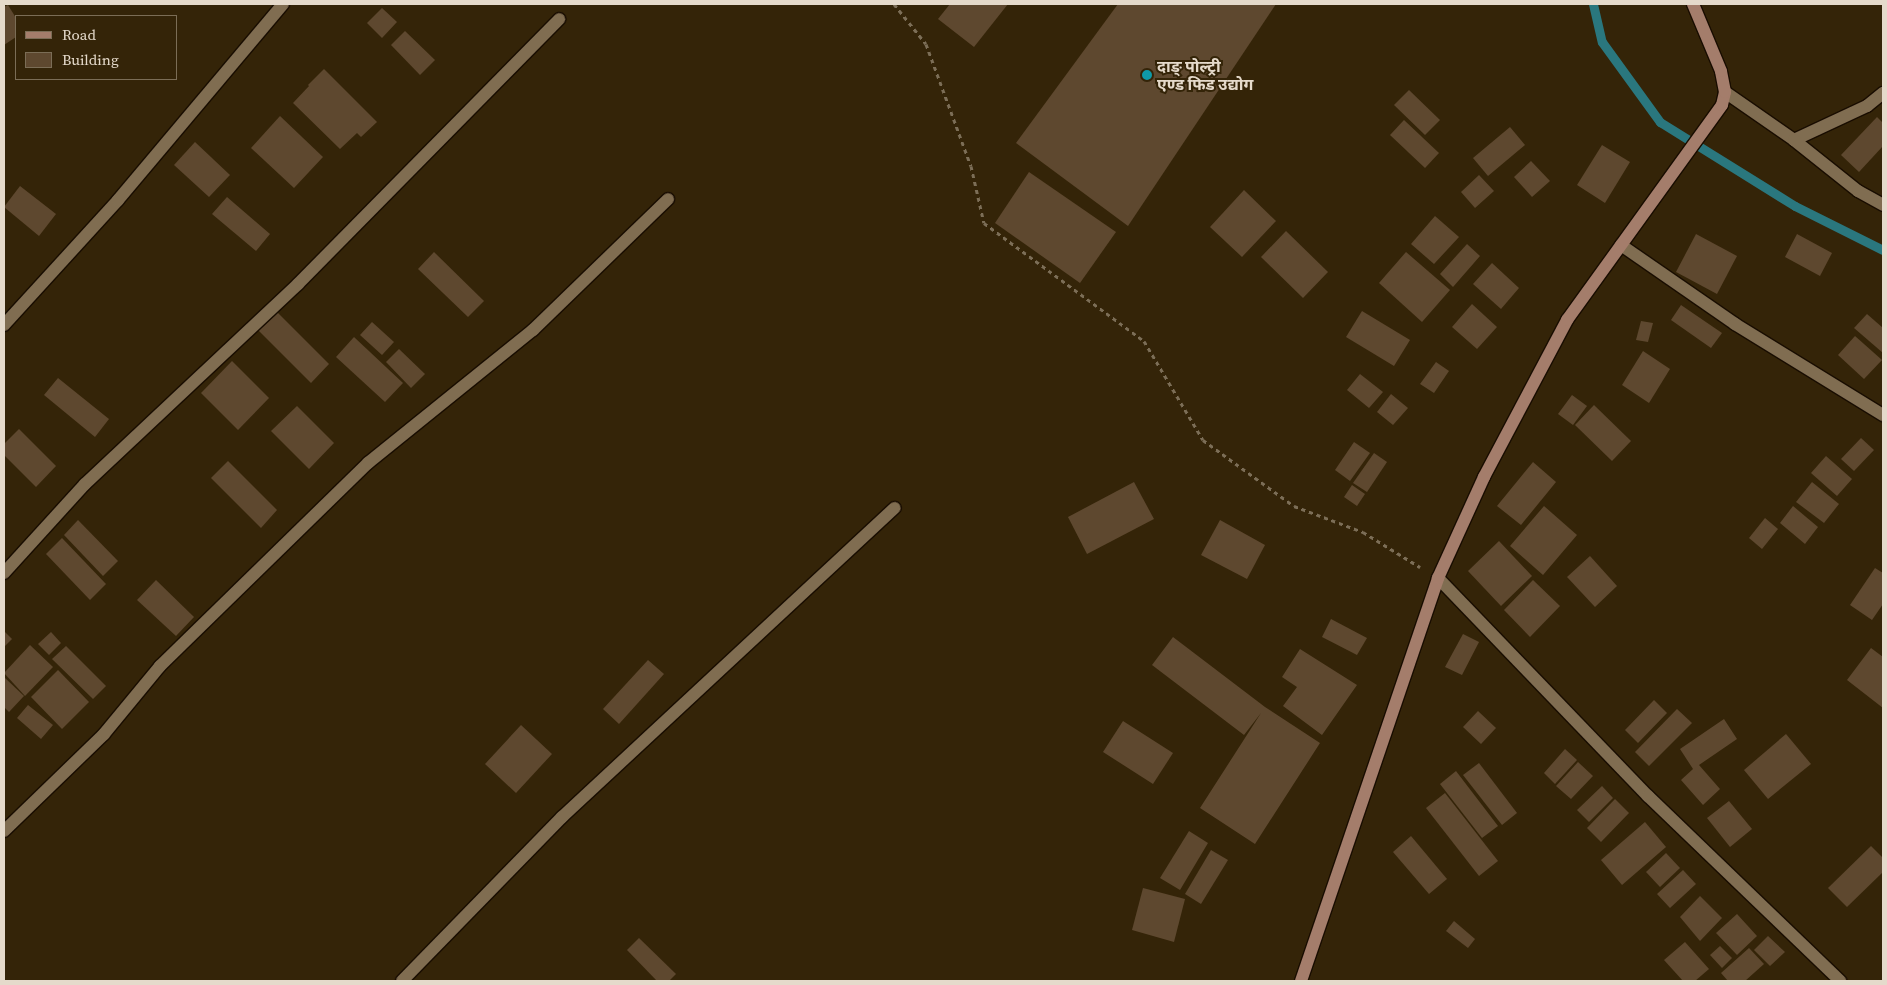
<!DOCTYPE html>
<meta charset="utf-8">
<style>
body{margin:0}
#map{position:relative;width:1887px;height:985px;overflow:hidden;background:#342408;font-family:"Source Serif 4","Noto Sans Devanagari",serif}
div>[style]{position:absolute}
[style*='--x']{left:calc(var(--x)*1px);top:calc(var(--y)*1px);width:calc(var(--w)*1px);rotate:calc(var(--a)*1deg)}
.stream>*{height:9px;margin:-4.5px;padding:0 4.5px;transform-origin:4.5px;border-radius:4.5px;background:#2a777e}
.building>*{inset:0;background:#5e482f}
.path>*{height:3px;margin-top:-1.5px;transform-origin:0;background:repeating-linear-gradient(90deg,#7c6e57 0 4px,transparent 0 8px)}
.roads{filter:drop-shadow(1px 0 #190d00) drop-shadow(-1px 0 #190d00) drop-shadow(0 1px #190d00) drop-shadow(0 -1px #190d00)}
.service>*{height:12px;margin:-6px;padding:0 6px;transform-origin:6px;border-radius:6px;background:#806d51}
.minor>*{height:12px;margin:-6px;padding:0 6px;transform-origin:6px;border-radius:6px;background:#806d51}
.secondary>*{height:12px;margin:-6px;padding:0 6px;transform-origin:6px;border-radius:6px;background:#a47d6b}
.dots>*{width:14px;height:14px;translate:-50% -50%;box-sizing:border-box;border:2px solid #342408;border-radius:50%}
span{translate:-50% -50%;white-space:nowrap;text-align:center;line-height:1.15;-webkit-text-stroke:4px #342408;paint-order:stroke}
.poi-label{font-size:16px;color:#e5dacb;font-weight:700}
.left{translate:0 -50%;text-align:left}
.frame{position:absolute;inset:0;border:5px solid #e5dacb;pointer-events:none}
.legend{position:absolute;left:15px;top:15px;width:162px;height:65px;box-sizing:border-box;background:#342408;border:1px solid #7b6d56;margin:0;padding:6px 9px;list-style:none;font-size:15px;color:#e5dacb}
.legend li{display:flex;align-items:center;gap:10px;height:25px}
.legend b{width:25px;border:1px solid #7b6d56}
</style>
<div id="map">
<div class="stream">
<i style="--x:1593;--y:4;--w:39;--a:77"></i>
<i style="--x:1602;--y:42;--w:99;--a:54.1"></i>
<i style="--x:1660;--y:122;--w:159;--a:31.9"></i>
<i style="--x:1795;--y:206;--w:98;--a:26.6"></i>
</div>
<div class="building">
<i style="clip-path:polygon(950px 4px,1008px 4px,974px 47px,938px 19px)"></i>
<i style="clip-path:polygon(1118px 4px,1276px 4px,1128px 226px,1016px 143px)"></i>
<i style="clip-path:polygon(8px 5px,16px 18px,16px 37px,4px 45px,4px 7px)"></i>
<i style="clip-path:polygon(382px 8px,397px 22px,382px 38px,367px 23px)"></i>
<i style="clip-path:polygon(405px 31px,435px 60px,420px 75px,391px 45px)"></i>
<i style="clip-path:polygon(324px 69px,377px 122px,361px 137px,357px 133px,340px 149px,293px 103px,309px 86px,315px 92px,308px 85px)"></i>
<i style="clip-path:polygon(1409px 90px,1440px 120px,1425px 135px,1394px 105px)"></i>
<i style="clip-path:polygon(280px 116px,323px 157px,294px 188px,251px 148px)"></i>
<i style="clip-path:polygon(1877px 117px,1883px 123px,1883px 146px,1859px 172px,1841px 155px)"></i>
<i style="clip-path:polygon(1404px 120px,1439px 153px,1425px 168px,1390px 135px)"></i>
<i style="clip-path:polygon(1510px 127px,1525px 145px,1488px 176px,1473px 158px)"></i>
<i style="clip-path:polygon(195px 142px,230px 175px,209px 197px,174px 165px)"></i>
<i style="clip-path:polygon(1602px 145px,1630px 162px,1605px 203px,1577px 185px)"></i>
<i style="clip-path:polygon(1531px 161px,1550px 181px,1532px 197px,1514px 177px)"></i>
<i style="clip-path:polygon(1029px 172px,1116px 232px,1080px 283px,995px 223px)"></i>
<i style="clip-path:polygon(1479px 175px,1494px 191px,1475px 208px,1461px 192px)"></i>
<i style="clip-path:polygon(20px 186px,56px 214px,39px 236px,4px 207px)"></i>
<i style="clip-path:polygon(1244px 190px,1276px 221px,1242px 257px,1210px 227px)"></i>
<i style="clip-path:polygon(227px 197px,270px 234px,256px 251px,212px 214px)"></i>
<i style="clip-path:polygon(1435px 216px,1459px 237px,1434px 264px,1411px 244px)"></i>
<i style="clip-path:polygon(1286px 231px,1328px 272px,1303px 298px,1261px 257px)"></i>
<i style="clip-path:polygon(1696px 234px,1737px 256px,1717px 294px,1676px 272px)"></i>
<i style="clip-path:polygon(1797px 234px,1832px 253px,1820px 276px,1785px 257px)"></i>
<i style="clip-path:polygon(1467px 244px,1480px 256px,1453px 287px,1440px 274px)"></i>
<i style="clip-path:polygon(434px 252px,484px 301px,468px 317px,418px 269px)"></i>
<i style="clip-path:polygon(1406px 252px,1450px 290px,1422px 322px,1379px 283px)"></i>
<i style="clip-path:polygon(1492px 263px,1519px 288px,1501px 309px,1473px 284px)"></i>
<i style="clip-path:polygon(1472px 304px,1497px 327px,1477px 349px,1452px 327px)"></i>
<i style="clip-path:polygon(1681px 305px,1722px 333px,1711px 348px,1671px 320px)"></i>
<i style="clip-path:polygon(276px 311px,329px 364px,311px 383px,257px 329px)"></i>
<i style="clip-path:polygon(1362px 311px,1410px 340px,1394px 366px,1346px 337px)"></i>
<i style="clip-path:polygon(1867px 314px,1883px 328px,1883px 353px,1854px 328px)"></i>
<i style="clip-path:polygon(1641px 321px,1653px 323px,1648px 342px,1636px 340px)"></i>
<i style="clip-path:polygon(372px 322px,394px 342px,382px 355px,360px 335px)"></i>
<i style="clip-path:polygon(1855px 336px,1882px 360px,1864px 379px,1838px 355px)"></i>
<i style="clip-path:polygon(354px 337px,403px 383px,385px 402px,336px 357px)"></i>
<i style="clip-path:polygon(399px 349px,425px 374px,411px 388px,386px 362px)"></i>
<i style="clip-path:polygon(1643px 351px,1670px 369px,1649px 403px,1622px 385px)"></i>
<i style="clip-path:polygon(232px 361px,269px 398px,238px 430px,201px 393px)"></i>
<i style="clip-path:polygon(1436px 362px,1449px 371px,1434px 393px,1420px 384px)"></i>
<i style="clip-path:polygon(1360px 374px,1383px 392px,1369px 408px,1347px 390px)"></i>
<i style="clip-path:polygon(58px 378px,109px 419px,95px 437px,44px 395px)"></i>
<i style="clip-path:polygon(1391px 394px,1408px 408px,1393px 425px,1377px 412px)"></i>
<i style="clip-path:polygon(1572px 395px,1587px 406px,1573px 425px,1558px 414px)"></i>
<i style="clip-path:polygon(1594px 405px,1631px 441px,1612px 461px,1575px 425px)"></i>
<i style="clip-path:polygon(297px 406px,334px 443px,309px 469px,271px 431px)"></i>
<i style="clip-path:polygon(19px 429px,56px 466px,36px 487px,4px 455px,4px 444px)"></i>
<i style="clip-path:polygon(1861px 438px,1874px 450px,1854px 471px,1841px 459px)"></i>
<i style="clip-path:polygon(1354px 442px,1370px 453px,1350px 481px,1335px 470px)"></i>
<i style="clip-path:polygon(1374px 453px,1387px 462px,1367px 492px,1353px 483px)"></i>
<i style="clip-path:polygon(1826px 456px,1852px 479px,1837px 496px,1811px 473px)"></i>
<i style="clip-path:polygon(228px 461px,277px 510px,261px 528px,211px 478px)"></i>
<i style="clip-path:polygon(1533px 462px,1556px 482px,1521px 525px,1497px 506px)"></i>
<i style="clip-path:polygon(1134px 482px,1154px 519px,1087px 554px,1068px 517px)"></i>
<i style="clip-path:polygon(1812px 482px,1839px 504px,1824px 523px,1796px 502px)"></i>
<i style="clip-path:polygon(1352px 485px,1365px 494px,1357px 506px,1344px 497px)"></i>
<i style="clip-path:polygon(1544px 506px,1577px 535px,1543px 575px,1510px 546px)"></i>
<i style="clip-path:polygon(1793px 506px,1818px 527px,1805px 544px,1780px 523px)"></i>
<i style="clip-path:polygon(1765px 518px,1778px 529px,1762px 549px,1749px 538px)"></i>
<i style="clip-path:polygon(78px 520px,118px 561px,103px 576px,64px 535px)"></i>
<i style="clip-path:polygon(1220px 520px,1265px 545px,1247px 579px,1201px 555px)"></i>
<i style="clip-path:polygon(62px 538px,106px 584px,90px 600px,46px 554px)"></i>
<i style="clip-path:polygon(1499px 541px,1532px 576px,1501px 606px,1468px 571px)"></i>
<i style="clip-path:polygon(1590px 556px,1617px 586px,1595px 607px,1567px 577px)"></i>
<i style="clip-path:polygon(1875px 568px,1883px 573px,1883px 604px,1872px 620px,1850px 605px)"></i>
<i style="clip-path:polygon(156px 580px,194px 617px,176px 636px,137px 600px)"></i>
<i style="clip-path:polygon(1533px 580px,1560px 606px,1530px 637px,1504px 610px)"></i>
<i style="clip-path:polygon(1331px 619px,1367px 638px,1357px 655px,1322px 637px)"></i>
<i style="clip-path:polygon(4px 631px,12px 639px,4px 647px)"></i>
<i style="clip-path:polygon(51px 632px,61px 643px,49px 655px,38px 644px)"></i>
<i style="clip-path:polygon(1463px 634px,1479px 642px,1462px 675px,1445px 667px)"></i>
<i style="clip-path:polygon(1173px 637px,1265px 707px,1320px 743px,1255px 844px,1200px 808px,1261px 713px,1244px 735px,1152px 665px)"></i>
<i style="clip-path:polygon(30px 645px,53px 667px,25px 696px,4px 673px)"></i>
<i style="clip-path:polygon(66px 646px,106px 686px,93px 699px,52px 659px)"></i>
<i style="clip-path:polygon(1871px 648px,1883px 657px,1883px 708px,1847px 680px)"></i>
<i style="clip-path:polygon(1300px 649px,1357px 685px,1322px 735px,1283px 706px,1297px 687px,1282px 677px)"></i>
<i style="clip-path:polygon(648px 660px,664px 674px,619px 724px,603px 709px)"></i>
<i style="clip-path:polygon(58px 670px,89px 702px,62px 729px,31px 697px)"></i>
<i style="clip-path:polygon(4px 677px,24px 696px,9px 712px,4px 707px)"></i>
<i style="clip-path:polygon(1654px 700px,1667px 713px,1638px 743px,1625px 730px)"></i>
<i style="clip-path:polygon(28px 705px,53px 725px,41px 739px,17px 718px)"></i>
<i style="clip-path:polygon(1677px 709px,1692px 723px,1649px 766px,1635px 752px)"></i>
<i style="clip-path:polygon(1478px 711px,1496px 728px,1481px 744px,1463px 727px)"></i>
<i style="clip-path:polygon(1724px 719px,1737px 739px,1699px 765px,1720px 789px,1703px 805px,1681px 780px,1693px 769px,1680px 749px)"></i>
<i style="clip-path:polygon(1123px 721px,1173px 753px,1153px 784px,1103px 752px)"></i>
<i style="clip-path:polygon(521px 725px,552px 754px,516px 793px,485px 764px)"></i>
<i style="clip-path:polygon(1786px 734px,1811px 764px,1768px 799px,1744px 770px)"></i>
<i style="clip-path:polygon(1565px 749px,1577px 760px,1555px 784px,1544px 773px)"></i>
<i style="clip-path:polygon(1578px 762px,1593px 776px,1571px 799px,1556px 786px)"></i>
<i style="clip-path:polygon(1479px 763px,1517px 813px,1502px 825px,1463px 775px)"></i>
<i style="clip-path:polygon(1456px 771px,1498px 826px,1482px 838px,1440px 784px)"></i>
<i style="clip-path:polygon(1602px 786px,1613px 798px,1589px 822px,1577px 810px)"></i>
<i style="clip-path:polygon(1445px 793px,1498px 861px,1479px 876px,1426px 808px)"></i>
<i style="clip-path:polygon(1615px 799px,1629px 813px,1601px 842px,1587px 828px)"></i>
<i style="clip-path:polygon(1729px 801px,1752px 829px,1730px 847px,1707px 818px)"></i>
<i style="clip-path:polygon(1645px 822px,1666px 847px,1622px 885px,1601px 860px)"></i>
<i style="clip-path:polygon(1189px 831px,1208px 843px,1180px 890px,1160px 878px)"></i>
<i style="clip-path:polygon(1411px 836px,1447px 879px,1429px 894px,1393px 852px)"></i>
<i style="clip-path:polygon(1871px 846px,1883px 858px,1883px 872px,1847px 907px,1828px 888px)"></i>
<i style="clip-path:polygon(1211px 850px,1228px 860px,1201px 904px,1185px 894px)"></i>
<i style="clip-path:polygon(1666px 853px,1680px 868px,1660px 887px,1646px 872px)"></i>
<i style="clip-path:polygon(1683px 870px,1696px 884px,1670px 908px,1657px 894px)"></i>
<i style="clip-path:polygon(1143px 888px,1185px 899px,1174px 942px,1132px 930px)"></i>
<i style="clip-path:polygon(1700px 896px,1722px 918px,1700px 941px,1680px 917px)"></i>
<i style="clip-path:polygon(1737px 914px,1757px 936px,1737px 955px,1716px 933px)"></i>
<i style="clip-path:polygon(1454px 921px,1475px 939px,1468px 948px,1446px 931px)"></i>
<i style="clip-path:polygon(1768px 936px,1785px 952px,1770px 966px,1754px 950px)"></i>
<i style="clip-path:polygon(639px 938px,676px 974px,669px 981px,657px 981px,627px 950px)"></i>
<i style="clip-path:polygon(1685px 942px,1709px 969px,1695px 981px,1683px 981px,1664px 960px)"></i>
<i style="clip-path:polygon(1720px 946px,1732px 958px,1722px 968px,1710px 955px)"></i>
<i style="clip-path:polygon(1749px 948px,1764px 964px,1745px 981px,1728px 981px,1721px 973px)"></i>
</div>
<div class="path">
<i style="--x:894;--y:4;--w:51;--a:51.3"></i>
<i style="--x:926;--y:44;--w:130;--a:69.8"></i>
<i style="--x:971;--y:166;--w:58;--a:77.2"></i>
<i style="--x:984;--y:223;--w:199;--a:36.4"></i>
<i style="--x:1144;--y:341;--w:115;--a:59.2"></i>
<i style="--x:1203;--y:440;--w:112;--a:36"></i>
<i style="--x:1294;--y:506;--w:74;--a:20.6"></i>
<i style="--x:1363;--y:532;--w:67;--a:31.6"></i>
</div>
<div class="roads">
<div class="service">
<i style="--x:4;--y:573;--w:120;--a:-47.7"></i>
<i style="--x:85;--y:484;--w:292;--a:-43.2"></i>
<i style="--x:298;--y:284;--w:372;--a:-45.4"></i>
<i style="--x:4;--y:831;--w:139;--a:-44.1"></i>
<i style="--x:104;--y:734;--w:88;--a:-50.5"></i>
<i style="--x:160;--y:666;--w:291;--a:-44.3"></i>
<i style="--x:368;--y:463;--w:212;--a:-38.9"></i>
<i style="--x:533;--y:330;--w:188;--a:-44.1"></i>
</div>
<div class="minor">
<i style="--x:1725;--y:92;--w:84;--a:34.8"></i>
<i style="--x:1794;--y:140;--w:81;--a:-25"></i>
<i style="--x:1867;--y:106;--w:21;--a:-39"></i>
<i style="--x:1794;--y:140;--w:82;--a:38.6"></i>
<i style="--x:1858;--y:191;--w:29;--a:29"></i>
<i style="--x:1621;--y:245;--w:139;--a:34.7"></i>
<i style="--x:1735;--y:324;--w:174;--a:31.6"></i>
<i style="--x:4;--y:325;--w:169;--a:-47.6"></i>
<i style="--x:118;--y:200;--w:256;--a:-49.9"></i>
<i style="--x:1438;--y:578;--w:303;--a:46.1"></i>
<i style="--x:1648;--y:796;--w:267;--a:43.9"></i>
<i style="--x:402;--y:981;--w:229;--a:-45.7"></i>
<i style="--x:562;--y:817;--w:454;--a:-42.9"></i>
</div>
<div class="secondary">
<i style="--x:1301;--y:981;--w:426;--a:-71.2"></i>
<i style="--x:1438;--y:578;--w:111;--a:-65.5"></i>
<i style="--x:1484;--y:477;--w:178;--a:-62.1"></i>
<i style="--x:1567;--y:320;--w:265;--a:-54.2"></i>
<i style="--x:1722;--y:105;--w:13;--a:-77"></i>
<i style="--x:1725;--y:92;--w:21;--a:-101"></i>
<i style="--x:1721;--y:71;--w:73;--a:-112.7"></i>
</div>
</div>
<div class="dots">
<i style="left:1147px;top:75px;background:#0f9aa8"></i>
</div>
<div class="poi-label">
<span class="left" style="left:1157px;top:75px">दाङ् पोल्ट्री<br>एण्ड फिड उद्योग</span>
</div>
<div class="frame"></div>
<ul class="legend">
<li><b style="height:6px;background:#a47d6b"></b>Road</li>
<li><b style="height:14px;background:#5e482f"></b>Building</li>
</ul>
</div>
